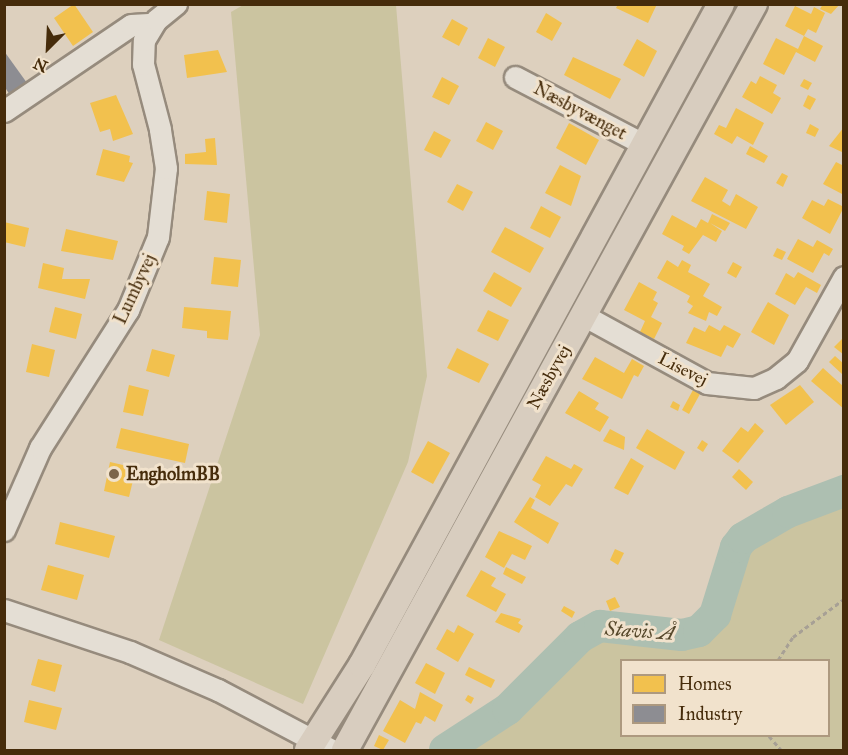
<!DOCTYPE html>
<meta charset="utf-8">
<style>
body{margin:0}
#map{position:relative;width:848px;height:755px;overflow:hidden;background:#ddd0be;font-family:"IM FELL Great Primer",serif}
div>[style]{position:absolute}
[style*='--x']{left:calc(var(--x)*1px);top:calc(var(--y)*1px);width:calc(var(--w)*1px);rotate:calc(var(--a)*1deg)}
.green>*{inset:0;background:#cbc4a0}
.homes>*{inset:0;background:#f2c14e}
.industry>*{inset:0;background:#8d8d92}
.river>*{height:32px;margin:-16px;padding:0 16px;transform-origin:16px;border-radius:16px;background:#adbfb1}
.path>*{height:3px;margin-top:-1.5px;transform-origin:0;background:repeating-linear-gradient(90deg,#a7a095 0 4.5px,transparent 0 7.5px)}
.roads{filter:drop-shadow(2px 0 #968b7d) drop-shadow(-2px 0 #968b7d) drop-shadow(0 2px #968b7d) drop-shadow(0 -2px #968b7d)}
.minor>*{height:21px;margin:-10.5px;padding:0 10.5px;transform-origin:10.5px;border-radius:10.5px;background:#e4ded4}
.major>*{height:26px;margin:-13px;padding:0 13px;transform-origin:13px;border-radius:13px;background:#d8cdbf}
.dots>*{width:16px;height:16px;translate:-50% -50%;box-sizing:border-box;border:3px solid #f1e2cc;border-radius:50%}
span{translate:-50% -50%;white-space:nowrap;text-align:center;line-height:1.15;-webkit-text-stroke:6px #f1e2cc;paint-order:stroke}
.street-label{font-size:18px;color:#462c0b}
.poi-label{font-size:18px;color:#462c0b;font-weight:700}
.left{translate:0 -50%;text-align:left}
.water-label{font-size:20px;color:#56482b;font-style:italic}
.frame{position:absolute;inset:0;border:6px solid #462c0b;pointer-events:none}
.legend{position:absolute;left:620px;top:659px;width:210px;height:78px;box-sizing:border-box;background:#f1e2cc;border:2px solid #ad997f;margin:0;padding:8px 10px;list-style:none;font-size:18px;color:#462c0b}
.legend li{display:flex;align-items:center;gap:12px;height:30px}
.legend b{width:30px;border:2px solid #ad997f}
.north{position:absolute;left:18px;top:18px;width:60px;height:60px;-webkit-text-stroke:4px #f1e2cc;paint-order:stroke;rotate:204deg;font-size:16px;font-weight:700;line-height:24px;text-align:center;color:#462c0b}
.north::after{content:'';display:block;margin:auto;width:21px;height:27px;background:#462c0b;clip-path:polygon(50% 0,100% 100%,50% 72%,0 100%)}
</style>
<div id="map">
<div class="green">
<i style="clip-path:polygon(245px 4px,396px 5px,427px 376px,408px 462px,303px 704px,159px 640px,260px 335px,231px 12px)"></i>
<i style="clip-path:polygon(evenodd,843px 491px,843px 750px,445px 750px,508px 709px,580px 637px,600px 626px,682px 635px,699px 631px,715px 615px,736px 547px,743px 538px,788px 512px,843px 491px,622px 660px,828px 660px,828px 736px,622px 736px,622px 660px)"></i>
</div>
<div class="homes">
<i style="clip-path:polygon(74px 4px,93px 32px,73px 46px,54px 18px)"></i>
<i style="clip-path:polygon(618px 4px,657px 4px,648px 23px,616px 8px)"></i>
<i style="clip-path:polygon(823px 4px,840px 4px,831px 14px,820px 9px)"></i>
<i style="clip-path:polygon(795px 6px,811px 14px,814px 7px,825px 13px,816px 33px,808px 29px,804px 36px,823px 46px,815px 62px,796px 52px,784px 75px,763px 64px,776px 38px,798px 49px,804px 36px,785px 26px)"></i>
<i style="clip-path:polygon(546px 13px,562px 23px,552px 41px,536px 32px)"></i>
<i style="clip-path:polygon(452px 19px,468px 28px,459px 46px,442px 37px)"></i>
<i style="clip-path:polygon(488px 38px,505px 47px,495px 67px,478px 58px)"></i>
<i style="clip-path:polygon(637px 39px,657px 51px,644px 77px,623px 65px)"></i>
<i style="clip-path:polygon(218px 50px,227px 72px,187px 78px,184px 55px)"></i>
<i style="clip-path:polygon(573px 57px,621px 79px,610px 99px,564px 75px)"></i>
<i style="clip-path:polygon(760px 76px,777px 85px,773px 93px,781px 98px,772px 114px,742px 97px,751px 81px,756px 84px)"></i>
<i style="clip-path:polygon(442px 77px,459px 86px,449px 105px,432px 97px)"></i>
<i style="clip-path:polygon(804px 79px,812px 83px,808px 90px,800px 86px)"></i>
<i style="clip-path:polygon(116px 95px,133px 134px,113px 141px,110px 129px,100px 132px,90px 103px)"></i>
<i style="clip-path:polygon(808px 95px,816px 99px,810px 110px,803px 106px)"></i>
<i style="clip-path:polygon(736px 108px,764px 123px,753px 145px,737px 136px,732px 144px,714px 134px,719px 125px,726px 128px)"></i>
<i style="clip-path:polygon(486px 122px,503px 131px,493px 150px,476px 141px)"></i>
<i style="clip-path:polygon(569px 123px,599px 140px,586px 165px,556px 148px)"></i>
<i style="clip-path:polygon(810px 124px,819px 129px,815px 137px,806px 133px)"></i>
<i style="clip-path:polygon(844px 127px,844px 153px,829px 146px)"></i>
<i style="clip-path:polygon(434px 131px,451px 140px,441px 158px,424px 150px)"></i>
<i style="clip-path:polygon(215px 138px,217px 165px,185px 164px,185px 154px,206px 152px,205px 139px)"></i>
<i style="clip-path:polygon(750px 146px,768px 156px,764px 163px,746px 154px)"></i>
<i style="clip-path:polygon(103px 149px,130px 156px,129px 162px,133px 163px,124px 182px,96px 175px)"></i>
<i style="clip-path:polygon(836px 162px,844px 166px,844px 195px,823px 184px)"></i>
<i style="clip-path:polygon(560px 165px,581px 176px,571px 206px,545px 193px)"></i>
<i style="clip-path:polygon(782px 173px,788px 176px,783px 187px,776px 183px)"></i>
<i style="clip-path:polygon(705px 177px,728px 190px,722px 201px,730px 206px,736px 194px,758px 207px,746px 229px,691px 201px)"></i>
<i style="clip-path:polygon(457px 184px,473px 192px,463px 211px,447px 202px)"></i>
<i style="clip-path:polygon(207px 191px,230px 194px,227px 223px,204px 220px)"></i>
<i style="clip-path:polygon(828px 199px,844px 207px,830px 234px,802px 218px,812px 200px,824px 206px)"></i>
<i style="clip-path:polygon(541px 206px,561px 217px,550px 238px,530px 228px)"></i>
<i style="clip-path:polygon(712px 214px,730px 223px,725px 231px,710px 223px,722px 231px,716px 242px,703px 235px,689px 254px,682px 250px,684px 246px,662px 234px,672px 215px,696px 228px,701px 219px,708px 223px)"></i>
<i style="clip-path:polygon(4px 222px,29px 228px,25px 247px,4px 242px)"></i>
<i style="clip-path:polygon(505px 227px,544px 248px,530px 273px,491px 252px)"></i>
<i style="clip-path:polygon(66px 229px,118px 241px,113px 260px,61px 251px)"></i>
<i style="clip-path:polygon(798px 239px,813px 247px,817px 240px,833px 249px,829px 256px,824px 253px,813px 273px,787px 259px)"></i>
<i style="clip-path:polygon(777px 248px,786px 252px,782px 260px,773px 256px)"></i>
<i style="clip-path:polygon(214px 257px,241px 260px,238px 287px,211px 284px)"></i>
<i style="clip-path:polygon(667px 260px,678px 267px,682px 260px,691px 265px,688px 272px,710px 284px,703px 296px,722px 307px,717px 316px,709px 312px,706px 321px,688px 313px,693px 306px,687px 302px,690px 296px,657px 278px)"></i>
<i style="clip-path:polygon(733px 262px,742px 267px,736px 278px,727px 273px)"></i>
<i style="clip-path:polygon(43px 263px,64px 268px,62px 279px,90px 279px,85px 299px,38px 288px)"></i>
<i style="clip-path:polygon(494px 272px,522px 288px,511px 307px,483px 291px)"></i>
<i style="clip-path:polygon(798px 272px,821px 285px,817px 293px,806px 287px,795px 305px,775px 294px,786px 273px,794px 278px)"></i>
<i style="clip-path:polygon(639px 282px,657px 292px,653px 300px,658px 303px,651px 317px,662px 323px,654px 339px,640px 332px,645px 321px,624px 310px)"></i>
<i style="clip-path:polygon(768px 302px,789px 315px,774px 345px,751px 332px)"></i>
<i style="clip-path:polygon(55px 307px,82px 314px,76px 339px,49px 332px)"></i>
<i style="clip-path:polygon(184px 307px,231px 311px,228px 340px,207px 338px,207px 331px,182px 328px)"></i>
<i style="clip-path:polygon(488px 310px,509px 320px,498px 341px,477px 331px)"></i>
<i style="clip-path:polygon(709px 325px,720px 331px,724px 325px,741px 334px,733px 348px,727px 345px,721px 357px,686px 343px,694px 327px,705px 332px)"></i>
<i style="clip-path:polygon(844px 337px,844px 355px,834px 347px)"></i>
<i style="clip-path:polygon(32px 344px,55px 350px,49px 377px,26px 372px)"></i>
<i style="clip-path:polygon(457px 348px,489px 364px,479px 383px,447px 368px)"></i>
<i style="clip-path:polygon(152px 349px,175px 355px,169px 377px,146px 371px)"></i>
<i style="clip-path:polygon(835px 356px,844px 364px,842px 374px,829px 362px)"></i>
<i style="clip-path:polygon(595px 357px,624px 373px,632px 359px,644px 366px,638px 377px,634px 375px,622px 399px,582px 379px)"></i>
<i style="clip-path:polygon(823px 368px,844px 387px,844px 409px,811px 381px)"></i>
<i style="clip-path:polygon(129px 385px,149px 390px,143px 416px,123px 412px)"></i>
<i style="clip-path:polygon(800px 385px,814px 402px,786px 425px,770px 405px)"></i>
<i style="clip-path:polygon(693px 390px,700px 394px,689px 414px,682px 410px)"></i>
<i style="clip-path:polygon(579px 391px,599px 403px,595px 409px,609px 417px,600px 432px,565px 413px)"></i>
<i style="clip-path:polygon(673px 401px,680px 405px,678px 411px,670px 407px)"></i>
<i style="clip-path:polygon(755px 423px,764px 431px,738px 463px,722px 451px,741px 427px,748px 432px)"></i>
<i style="clip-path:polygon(121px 428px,189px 444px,185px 463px,116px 448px)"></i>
<i style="clip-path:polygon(610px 429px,625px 437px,624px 450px,603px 441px)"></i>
<i style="clip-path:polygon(647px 429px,685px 452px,675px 470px,636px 448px)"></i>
<i style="clip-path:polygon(702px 440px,708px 444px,703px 452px,697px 448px)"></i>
<i style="clip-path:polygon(428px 441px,450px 453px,433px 484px,411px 472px)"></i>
<i style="clip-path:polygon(546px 456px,571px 469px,574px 464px,583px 469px,572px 487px,566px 484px,550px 506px,535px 497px,541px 485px,532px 480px)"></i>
<i style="clip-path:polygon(631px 458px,644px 466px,628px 495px,614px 488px)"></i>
<i style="clip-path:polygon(110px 462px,136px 468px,129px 497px,104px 491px)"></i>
<i style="clip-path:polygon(739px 469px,753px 482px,746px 490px,732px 477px)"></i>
<i style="clip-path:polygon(530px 497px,535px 500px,531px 508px,559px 523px,548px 544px,514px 522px)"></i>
<i style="clip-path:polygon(60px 522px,115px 536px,109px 558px,55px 544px)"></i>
<i style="clip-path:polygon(499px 531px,532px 546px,525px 560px,512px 554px,504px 568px,485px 557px)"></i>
<i style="clip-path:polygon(615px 549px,624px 553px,618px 565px,610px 560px)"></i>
<i style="clip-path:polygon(48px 565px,84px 575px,77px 600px,41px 590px)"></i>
<i style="clip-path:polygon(506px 567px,526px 577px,522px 584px,503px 574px)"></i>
<i style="clip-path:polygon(481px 570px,496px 578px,491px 586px,506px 594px,496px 612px,466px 596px)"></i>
<i style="clip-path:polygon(615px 597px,620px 607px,610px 611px,606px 601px)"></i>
<i style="clip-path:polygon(564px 606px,575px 612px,572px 618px,561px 611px)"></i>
<i style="clip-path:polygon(501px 613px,521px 619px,518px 623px,523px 626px,519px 633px,495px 622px)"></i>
<i style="clip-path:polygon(458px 625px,474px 634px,458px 662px,436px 649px,447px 629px,454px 633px)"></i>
<i style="clip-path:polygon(38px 659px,62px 665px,55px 692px,31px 685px)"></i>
<i style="clip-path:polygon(426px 663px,445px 673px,435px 694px,415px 683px)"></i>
<i style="clip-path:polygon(469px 667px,495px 680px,491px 688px,465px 675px)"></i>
<i style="clip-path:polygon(420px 692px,443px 705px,435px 722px,425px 716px,421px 724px,416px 722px,405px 743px,383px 731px,400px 700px,415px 709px)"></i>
<i style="clip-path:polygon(468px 695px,474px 698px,471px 704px,465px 700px)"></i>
<i style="clip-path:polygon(29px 700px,62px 708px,56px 730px,24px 722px)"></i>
<i style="clip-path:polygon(379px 735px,389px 740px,383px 750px,374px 746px)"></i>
</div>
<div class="industry">
<i style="clip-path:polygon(4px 51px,27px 83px,10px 95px,4px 86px)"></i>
</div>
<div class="river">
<i style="--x:445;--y:750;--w:75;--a:-33.1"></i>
<i style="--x:508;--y:709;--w:102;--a:-45"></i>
<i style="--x:580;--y:637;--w:23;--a:-29"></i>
<i style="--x:600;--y:626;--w:82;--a:6.3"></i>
<i style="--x:682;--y:635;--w:17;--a:-13"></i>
<i style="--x:699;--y:631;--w:23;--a:-45"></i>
<i style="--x:715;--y:615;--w:71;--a:-72.8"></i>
<i style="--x:736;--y:547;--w:11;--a:-52"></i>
<i style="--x:743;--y:538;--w:52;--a:-30"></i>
<i style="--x:788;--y:512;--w:60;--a:-20.6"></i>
</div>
<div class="path">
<i style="--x:778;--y:660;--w:27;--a:-57"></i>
<i style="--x:793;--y:637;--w:64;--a:-36.7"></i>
<i style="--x:769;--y:736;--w:18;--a:49"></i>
</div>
<div class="roads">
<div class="minor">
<i style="--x:515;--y:77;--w:147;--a:27.6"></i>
<i style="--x:4;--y:111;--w:153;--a:-34.1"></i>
<i style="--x:131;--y:25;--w:22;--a:-3"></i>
<i style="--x:583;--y:315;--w:141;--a:28.7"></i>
<i style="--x:707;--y:383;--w:47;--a:6.1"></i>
<i style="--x:754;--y:388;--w:24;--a:-24"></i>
<i style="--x:776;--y:378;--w:27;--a:-39"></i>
<i style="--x:797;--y:361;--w:96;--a:-60.8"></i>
<i style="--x:4;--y:530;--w:90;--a:-66.3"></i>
<i style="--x:40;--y:448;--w:164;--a:-57.5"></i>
<i style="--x:128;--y:310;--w:79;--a:-67.7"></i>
<i style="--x:158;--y:237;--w:69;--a:-83.4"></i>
<i style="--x:166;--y:168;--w:39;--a:-99"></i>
<i style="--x:160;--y:129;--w:67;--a:-104.7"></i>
<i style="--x:143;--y:64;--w:24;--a:-88"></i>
<i style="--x:144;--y:40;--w:23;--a:-59"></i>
<i style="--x:156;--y:20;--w:26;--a:-39"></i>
<i style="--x:4;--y:610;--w:133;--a:18.4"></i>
<i style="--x:130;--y:652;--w:96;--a:23.4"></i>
<i style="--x:218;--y:690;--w:129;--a:27.8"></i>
</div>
<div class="major">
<i style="--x:308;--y:750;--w:101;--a:-57.6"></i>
<i style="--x:362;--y:665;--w:752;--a:-61.49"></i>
<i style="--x:345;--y:750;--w:851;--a:-61.27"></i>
</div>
</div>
<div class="dots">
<i style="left:114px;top:474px;background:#7b654a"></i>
</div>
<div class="street-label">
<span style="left:580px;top:111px;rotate:28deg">Næsbyvænget</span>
<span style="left:135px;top:289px;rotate:-65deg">Lumbyvej</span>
<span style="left:683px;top:369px;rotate:27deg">Lisevej</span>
<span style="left:549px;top:377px;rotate:-61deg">Næsbyvej</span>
</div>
<div class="poi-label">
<span class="left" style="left:126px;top:474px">EngholmBB</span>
</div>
<div class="water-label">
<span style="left:640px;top:631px;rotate:4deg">Stavis Å</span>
</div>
<div class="frame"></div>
<ul class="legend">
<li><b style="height:16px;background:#f2c14e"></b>Homes</li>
<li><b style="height:16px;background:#8d8d92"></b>Industry</li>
</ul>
<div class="north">N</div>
</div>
